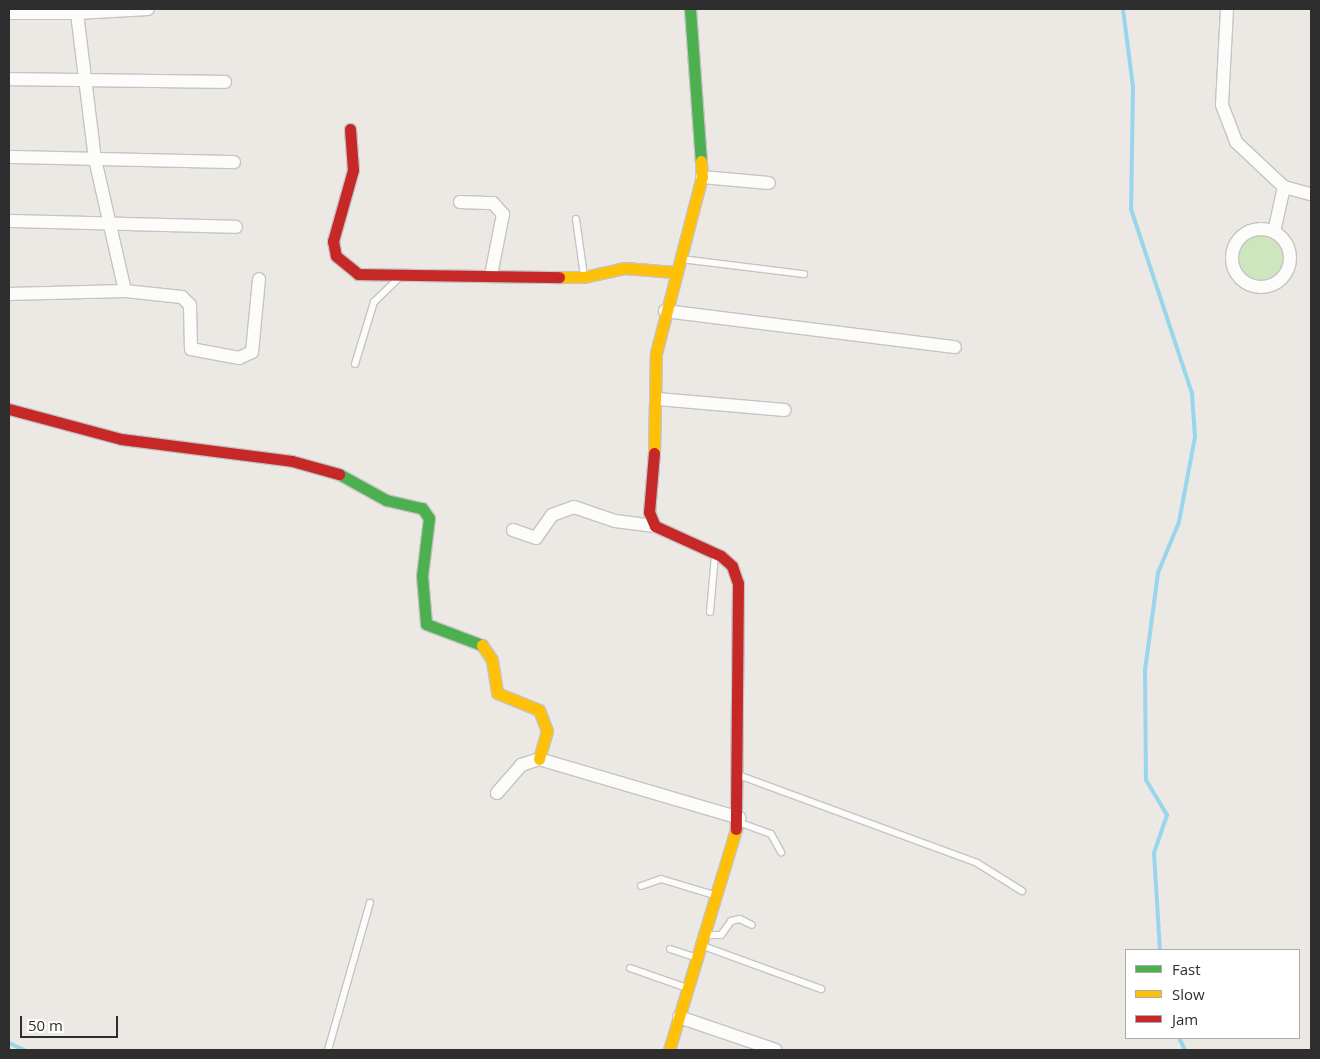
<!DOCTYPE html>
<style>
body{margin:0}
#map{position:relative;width:1320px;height:1059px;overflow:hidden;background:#ece8e4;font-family:"Open Sans",sans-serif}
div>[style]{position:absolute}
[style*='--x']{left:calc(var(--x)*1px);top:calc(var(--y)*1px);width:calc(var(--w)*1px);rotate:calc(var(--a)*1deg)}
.green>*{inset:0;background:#cee6be}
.round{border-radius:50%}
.stream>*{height:4px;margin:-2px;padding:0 2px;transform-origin:2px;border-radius:2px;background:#99d6ec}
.roads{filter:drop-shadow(1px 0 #c5c4c5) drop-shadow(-1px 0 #c5c4c5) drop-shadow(0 1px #c5c4c5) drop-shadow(0 -1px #c5c4c5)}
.lane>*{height:6px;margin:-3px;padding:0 3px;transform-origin:3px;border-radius:3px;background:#fcfcfb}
.street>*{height:12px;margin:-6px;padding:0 6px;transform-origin:6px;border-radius:6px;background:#fcfcfb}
.street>.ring{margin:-6px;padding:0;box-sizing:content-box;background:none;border:12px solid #fcfcfb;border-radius:50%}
.fast>*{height:11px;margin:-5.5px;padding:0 5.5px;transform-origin:5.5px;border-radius:5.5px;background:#4caf50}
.slow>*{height:11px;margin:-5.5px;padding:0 5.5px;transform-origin:5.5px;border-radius:5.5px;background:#ffc107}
.jam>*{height:11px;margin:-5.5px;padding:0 5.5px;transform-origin:5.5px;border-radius:5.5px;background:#c62828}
span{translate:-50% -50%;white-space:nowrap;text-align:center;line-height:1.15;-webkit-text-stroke:4px #fff;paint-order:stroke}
.frame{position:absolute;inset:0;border:10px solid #2e2e2e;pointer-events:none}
.legend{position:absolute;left:1125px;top:949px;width:175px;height:90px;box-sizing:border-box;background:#fff;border:1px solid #ababab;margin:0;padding:6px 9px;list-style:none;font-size:15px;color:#2e2e2e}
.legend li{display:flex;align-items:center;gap:10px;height:25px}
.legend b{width:25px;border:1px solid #ababab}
.scale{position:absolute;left:20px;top:1016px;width:98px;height:22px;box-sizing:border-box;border:2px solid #2e2e2e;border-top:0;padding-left:6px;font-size:15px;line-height:18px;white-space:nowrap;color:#2e2e2e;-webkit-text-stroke:4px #fff;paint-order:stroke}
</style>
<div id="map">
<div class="green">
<i class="round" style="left:1238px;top:235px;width:46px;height:46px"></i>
</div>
<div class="stream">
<i style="--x:1123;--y:9;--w:79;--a:82.7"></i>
<i style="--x:1133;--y:87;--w:122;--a:90.9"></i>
<i style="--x:1131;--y:209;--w:194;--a:71.7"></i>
<i style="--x:1192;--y:393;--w:44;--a:86.1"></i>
<i style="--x:1195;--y:437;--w:86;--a:100.7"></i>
<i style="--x:1179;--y:522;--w:55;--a:112.4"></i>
<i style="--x:1158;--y:573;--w:99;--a:97.6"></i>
<i style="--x:1145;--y:671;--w:109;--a:89.5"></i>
<i style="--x:1146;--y:780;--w:41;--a:59"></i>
<i style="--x:1167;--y:815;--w:40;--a:108.9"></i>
<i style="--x:1154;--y:853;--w:97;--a:86.5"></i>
<i style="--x:1179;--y:1038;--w:13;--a:63"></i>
<i style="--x:9;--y:1043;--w:17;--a:25"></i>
</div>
<div class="roads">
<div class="lane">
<i style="--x:576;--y:219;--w:58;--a:82"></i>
<i style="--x:681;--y:259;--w:124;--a:7"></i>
<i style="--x:355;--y:364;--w:65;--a:-73"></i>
<i style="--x:374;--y:302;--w:33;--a:-44"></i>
<i style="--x:710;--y:612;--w:57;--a:-85"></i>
<i style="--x:741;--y:776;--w:252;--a:20.2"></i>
<i style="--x:977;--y:863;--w:53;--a:31.9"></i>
<i style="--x:738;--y:822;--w:35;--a:20"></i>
<i style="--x:771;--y:834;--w:21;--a:61"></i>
<i style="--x:641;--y:886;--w:21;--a:-19"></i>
<i style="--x:661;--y:879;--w:55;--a:16.8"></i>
<i style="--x:706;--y:935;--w:15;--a:0"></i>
<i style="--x:721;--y:935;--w:17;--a:-54"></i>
<i style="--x:731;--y:921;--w:9;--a:-13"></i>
<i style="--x:740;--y:919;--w:13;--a:27"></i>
<i style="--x:703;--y:946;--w:126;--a:20"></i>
<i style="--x:670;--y:949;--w:28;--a:18"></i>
<i style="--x:630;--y:968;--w:60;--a:19.3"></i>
<i style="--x:328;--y:1050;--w:153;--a:-74.1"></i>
</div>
<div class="street">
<i style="--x:77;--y:9;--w:4;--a:90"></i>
<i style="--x:77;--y:13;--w:71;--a:-3.2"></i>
<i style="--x:1227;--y:9;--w:96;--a:93"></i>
<i style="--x:1222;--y:105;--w:40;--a:69"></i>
<i style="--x:1236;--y:142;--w:66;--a:43.2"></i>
<i style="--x:1284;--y:187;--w:28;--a:15"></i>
<i style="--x:9;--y:13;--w:68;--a:0"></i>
<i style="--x:77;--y:13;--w:147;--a:83"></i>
<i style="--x:95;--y:159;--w:135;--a:77.2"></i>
<i style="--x:9;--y:79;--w:216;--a:0.8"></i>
<i style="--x:9;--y:157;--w:225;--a:1.3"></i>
<i style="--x:702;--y:177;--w:67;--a:5.1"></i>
<i style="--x:460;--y:202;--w:33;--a:2"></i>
<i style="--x:493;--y:203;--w:15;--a:48"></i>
<i style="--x:503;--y:214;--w:62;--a:101.1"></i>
<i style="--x:9;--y:221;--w:227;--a:1.5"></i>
<i class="ring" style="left:1232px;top:229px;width:46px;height:46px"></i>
<i style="--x:1274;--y:232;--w:46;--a:-77.5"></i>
<i style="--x:9;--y:294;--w:116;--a:-1.5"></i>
<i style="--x:125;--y:291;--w:57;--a:6"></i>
<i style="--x:182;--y:297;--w:11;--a:45"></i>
<i style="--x:190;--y:305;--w:44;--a:88.7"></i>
<i style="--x:191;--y:349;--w:49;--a:10.6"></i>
<i style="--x:239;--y:358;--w:14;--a:-25"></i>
<i style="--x:252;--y:352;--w:73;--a:-84.5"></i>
<i style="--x:665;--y:311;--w:292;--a:7.1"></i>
<i style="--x:658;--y:399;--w:127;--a:5"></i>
<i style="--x:513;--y:530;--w:24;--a:19"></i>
<i style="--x:536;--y:538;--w:28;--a:-55"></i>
<i style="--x:552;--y:515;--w:23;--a:-20"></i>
<i style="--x:574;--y:507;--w:43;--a:18.9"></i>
<i style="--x:615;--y:521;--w:40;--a:7.1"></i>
<i style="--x:497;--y:793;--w:37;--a:-49"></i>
<i style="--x:521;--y:765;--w:19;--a:-18"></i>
<i style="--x:539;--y:759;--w:209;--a:16.4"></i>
<i style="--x:679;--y:1017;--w:102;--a:18.8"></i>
</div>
<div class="fast">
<i style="--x:690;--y:9;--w:152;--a:85.9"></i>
<i style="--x:339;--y:474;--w:54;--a:29"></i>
<i style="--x:386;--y:500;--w:37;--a:13"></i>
<i style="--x:422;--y:508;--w:12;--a:55"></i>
<i style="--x:429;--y:518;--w:58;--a:96.9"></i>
<i style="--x:422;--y:576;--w:48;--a:85.2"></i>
<i style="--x:426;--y:624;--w:60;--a:20.6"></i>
</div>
<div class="slow">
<i style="--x:559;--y:277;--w:25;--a:0"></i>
<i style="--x:584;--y:277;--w:42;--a:-12.4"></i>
<i style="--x:625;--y:268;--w:49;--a:4.7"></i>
<i style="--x:654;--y:453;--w:100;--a:-88.9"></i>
<i style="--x:656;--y:353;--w:182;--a:-75.4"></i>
<i style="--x:702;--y:177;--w:16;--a:-94"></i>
<i style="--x:482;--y:645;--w:18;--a:56"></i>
<i style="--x:492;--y:660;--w:33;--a:81"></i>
<i style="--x:497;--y:693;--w:45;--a:22"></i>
<i style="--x:539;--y:710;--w:22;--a:69"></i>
<i style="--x:547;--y:731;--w:29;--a:106"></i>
<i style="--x:669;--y:1050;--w:231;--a:-73.1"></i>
</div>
<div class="jam">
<i style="--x:350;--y:129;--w:41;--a:85.8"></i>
<i style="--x:353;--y:170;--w:74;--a:105.7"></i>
<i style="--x:333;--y:241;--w:15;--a:79"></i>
<i style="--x:336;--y:256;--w:28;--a:39"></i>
<i style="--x:358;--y:274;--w:201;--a:0.9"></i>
<i style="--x:9;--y:409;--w:116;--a:15"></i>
<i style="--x:121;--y:439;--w:172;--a:7.3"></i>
<i style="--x:292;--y:461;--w:49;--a:15.5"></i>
<i style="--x:654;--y:453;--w:59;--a:94.8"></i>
<i style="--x:649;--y:512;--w:15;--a:67"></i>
<i style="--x:655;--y:526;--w:72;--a:24.4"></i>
<i style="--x:721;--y:556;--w:15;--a:42"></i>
<i style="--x:732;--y:566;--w:18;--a:71"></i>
<i style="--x:738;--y:583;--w:246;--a:90.5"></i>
</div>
</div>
<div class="frame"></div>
<ul class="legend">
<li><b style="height:6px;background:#4caf50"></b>Fast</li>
<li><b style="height:6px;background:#ffc107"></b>Slow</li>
<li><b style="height:6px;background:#c62828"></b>Jam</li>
</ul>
<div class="scale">50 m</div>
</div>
